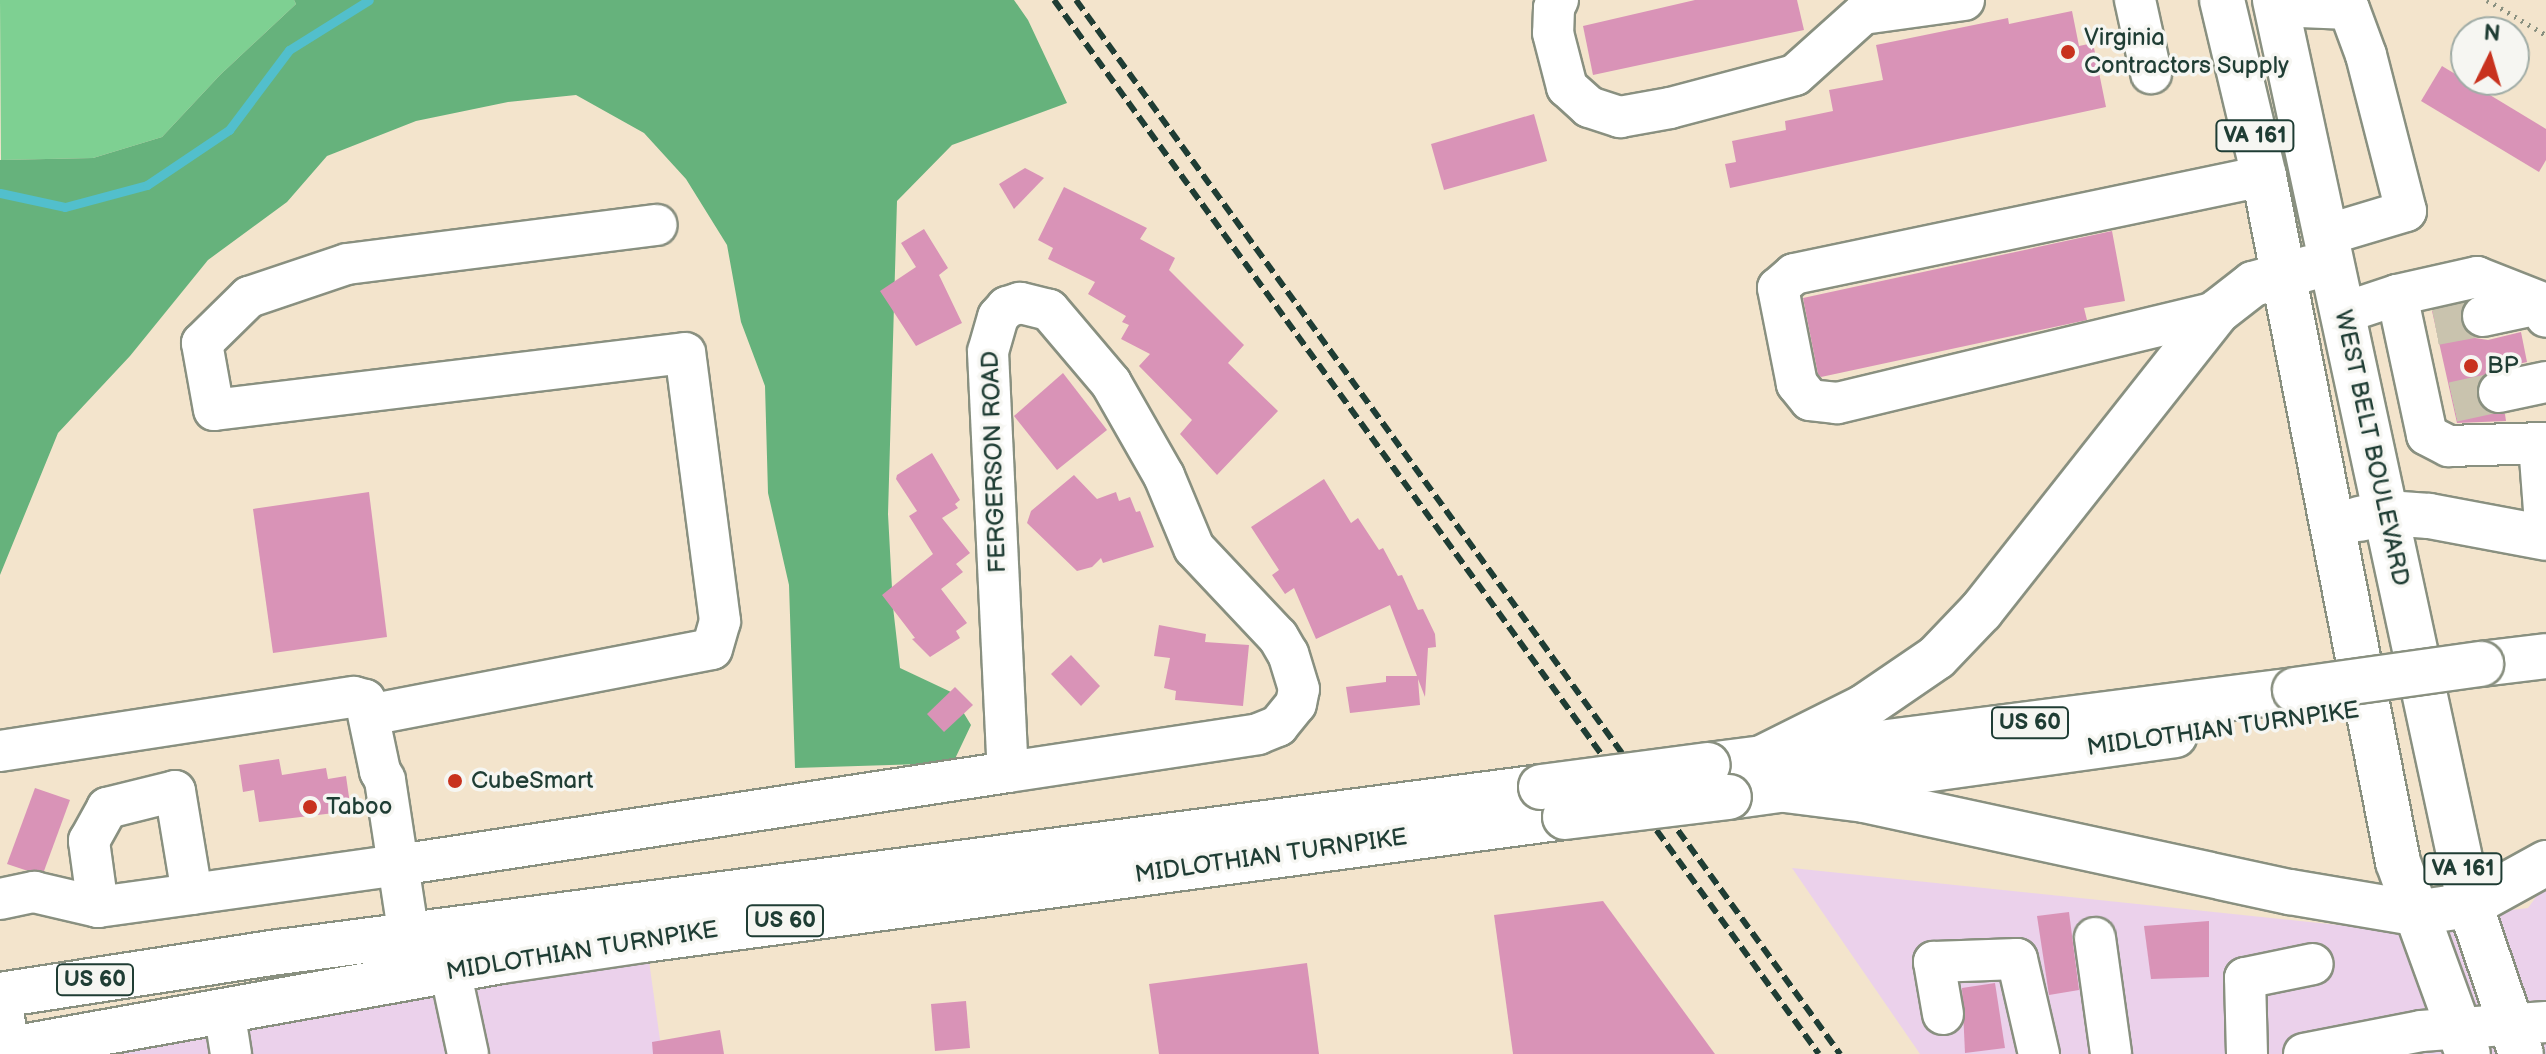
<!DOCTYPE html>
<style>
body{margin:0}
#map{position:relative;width:2546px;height:1054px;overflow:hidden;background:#f3e4cc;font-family:"Balsamiq Sans",sans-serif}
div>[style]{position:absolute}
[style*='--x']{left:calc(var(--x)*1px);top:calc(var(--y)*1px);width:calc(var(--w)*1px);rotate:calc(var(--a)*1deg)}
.built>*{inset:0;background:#ebd1eb}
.green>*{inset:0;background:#7ed092}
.forest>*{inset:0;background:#66b27c}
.stream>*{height:9px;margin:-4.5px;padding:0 4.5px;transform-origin:4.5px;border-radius:4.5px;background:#52bfcc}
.building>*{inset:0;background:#d993b7}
.minor-tunnel>*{height:40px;margin-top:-20px;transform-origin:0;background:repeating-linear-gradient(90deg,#c9c3ae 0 40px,transparent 0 60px)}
.path>*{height:5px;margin-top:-2.5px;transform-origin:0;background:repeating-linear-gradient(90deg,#899080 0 2px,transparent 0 8px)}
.roads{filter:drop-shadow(2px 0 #899080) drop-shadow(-2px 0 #899080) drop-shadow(0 2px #899080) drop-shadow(0 -2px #899080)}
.minor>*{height:40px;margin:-20px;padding:0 20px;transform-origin:20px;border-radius:20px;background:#fff}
.major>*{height:44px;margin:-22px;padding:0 22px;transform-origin:22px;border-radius:22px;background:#fff}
.rail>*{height:6px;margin-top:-3px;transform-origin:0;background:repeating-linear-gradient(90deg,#1f3d34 0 12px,transparent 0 18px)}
.bridges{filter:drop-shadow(2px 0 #899080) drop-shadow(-2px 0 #899080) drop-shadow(0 2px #899080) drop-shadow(0 -2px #899080)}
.major-bridge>*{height:44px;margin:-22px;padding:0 22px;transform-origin:22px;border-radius:22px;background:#fff}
.dots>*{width:22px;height:22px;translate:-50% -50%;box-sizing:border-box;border:4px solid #f6f6f2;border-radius:50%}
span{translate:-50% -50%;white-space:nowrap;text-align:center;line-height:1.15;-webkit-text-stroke:7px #f6f6f2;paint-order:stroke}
.shield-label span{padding:2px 6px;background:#f6f6f2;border:2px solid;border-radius:6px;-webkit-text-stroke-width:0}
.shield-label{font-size:22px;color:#1f3d34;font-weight:700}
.poi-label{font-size:24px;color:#1f3d34}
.left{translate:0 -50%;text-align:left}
.street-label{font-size:24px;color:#1f3d34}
.north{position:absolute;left:2450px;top:16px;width:80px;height:80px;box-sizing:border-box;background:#f6f6f2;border:2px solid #a0aca6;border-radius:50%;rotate:5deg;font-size:22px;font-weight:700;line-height:32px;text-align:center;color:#1f3d34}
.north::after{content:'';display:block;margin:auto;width:28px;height:36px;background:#c8321e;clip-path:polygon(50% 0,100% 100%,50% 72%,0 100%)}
</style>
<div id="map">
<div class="built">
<i style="clip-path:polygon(1792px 868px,2367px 928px,2528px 908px,2546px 883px,2546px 1054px,1920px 1054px)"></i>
<i style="clip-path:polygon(648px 954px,662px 1054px,109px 1054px,108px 1050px)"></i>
</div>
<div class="green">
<i style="clip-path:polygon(0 0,294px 0,296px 4px,220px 75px,162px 137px,93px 158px,1px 160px)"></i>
</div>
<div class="forest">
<i style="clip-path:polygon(294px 0,1014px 0,1028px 20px,1067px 103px,952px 145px,897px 201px,888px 514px,893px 607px,900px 668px,951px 692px,971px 725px,953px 763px,795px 768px,789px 585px,768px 493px,765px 386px,741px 322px,727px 245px,686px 179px,644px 133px,576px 95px,508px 102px,416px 121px,327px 156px,287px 202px,208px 260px,130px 356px,58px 433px,0 575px,0 160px,93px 158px,162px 137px,220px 75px,296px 4px)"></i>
</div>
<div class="stream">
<i style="--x:0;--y:193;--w:66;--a:12.2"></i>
<i style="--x:65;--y:207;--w:85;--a:-15"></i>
<i style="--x:147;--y:185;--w:99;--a:-33.9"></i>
<i style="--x:229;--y:130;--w:100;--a:-53.1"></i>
<i style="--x:289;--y:50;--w:94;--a:-32"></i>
</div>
<div class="building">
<i style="clip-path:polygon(1695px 0,1797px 0,1804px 30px,1593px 75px,1583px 26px)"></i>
<i style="clip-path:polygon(2072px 11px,2079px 46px,2093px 43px,2106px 107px,1730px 188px,1725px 164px,1736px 162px,1732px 141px,1786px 130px,1785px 121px,1833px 111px,1829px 90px,1883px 80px,1876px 45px,2008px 18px,2009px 24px)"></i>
<i style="clip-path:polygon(2442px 66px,2546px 129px,2546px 160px,2539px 172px,2421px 101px)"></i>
<i style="clip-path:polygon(1534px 114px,1547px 161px,1444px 190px,1431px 144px)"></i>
<i style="clip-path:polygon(1025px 168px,1044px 178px,1014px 209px,999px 184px)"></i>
<i style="clip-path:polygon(1064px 187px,1147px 228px,1140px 239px,1175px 258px,1169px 270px,1244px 345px,1228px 363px,1278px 411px,1217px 475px,1180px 434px,1192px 420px,1139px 366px,1150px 354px,1121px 339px,1129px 325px,1122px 322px,1126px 316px,1088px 294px,1095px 282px,1048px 259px,1053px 248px,1038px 240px)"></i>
<i style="clip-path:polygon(924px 229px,948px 268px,939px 275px,962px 323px,916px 346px,880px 291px,916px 267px,901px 243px)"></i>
<i style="clip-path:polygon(2112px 231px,2125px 301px,2084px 308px,2087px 320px,1821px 377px,1818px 374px,1803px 298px)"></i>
<i style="clip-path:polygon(2465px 303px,2461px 322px,2475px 338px,2488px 340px,2521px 332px,2527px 362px,2493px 370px,2483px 376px,2477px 386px,2481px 407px,2493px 414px,2505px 414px,2506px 421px,2457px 423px,2432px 311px)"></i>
<i style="clip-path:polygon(1063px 373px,1107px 430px,1057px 470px,1014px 416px)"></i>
<i style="clip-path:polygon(932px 453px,960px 500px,955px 504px,958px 508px,942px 518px,970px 553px,956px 564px,963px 572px,941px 589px,967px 623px,956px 631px,960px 638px,930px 657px,912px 639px,915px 638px,882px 595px,933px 554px,909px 516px,917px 511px,896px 479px,897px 475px)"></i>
<i style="clip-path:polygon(1074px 475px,1097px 499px,1116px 492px,1119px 501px,1130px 497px,1136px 512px,1140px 511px,1154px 547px,1103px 563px,1101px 558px,1092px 567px,1077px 571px,1027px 523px,1031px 511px)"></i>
<i style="clip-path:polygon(1324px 479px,1351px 523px,1358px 518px,1379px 550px,1383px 548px,1398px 576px,1402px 575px,1418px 610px,1423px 609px,1435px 634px,1436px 647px,1428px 648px,1425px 697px,1418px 679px,1420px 705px,1350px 713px,1346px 687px,1386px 682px,1386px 676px,1417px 676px,1390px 605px,1316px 639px,1294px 588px,1285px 594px,1272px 575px,1279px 570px,1251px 527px)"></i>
<i style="clip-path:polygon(369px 492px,387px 637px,273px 653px,253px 509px)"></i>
<i style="clip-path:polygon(1159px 625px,1206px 634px,1205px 642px,1249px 645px,1243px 706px,1175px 700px,1176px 691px,1164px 688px,1170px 658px,1154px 656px)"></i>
<i style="clip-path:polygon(1071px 655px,1100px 686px,1081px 706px,1051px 674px)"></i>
<i style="clip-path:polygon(955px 687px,973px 705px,944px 732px,927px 714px)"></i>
<i style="clip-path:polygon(279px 759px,282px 775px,326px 768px,328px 779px,346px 776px,351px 811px,259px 822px,254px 790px,243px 792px,239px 765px)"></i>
<i style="clip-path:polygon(35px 788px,70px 800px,44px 871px,25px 870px,7px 864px)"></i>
<i style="clip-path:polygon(1603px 901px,1715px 1054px,1513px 1054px,1494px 915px)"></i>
<i style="clip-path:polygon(2069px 912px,2079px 990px,2049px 995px,2037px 916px)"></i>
<i style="clip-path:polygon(2209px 921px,2209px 977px,2151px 979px,2144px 926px)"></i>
<i style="clip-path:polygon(1307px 963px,1319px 1054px,1159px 1054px,1149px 984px)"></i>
<i style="clip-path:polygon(1995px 983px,2005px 1048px,1965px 1053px,1962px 988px)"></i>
<i style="clip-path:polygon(966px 1001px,970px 1048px,935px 1051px,931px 1004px)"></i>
<i style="clip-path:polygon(720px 1030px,724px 1054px,653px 1054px,652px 1042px)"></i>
</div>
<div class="minor-tunnel">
<i style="--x:2435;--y:325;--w:49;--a:-10.6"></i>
<i style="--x:2453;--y:402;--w:47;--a:-12.3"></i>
</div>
<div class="path">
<i style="--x:2487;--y:0;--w:69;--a:30.7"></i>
</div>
<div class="roads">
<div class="minor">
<i style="--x:1558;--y:0;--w:9;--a:117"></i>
<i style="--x:1554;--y:8;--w:25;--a:92"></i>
<i style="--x:1553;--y:33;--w:56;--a:75.5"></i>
<i style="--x:1567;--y:87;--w:30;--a:42"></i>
<i style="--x:1589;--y:107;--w:33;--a:18"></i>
<i style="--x:1620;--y:117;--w:51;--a:-10.2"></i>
<i style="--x:1670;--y:108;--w:129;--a:-14.8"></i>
<i style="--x:1795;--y:75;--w:91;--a:-41.9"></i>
<i style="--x:1863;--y:14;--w:102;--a:-7.9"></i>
<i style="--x:2135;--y:0;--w:75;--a:77.6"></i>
<i style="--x:2276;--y:6;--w:73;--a:2.4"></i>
<i style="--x:2349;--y:9;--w:49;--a:69.7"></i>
<i style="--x:2366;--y:55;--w:161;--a:75.6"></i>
<i style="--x:2406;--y:211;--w:84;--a:163.3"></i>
<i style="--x:2397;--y:295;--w:82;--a:-12.7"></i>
<i style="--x:2477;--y:277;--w:71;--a:21.5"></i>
<i style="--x:2543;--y:303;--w:14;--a:78"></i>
<i style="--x:2217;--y:312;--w:391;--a:166.5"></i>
<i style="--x:1837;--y:403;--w:27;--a:-174"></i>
<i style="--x:1810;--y:400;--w:21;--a:-129"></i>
<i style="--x:1797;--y:384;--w:98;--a:-101.2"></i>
<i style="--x:1778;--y:288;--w:21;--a:-41"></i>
<i style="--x:1794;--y:274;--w:480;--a:-11.8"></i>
<i style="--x:2343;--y:313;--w:57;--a:-18.4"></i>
<i style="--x:2397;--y:295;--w:143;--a:77.9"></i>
<i style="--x:2427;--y:435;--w:25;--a:27"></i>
<i style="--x:2449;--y:446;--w:97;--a:-1.8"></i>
<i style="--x:2483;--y:316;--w:61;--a:-12.2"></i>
<i style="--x:2499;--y:392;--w:48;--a:-12"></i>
<i style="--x:2539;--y:444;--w:94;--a:85.7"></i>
<i style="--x:369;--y:715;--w:349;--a:-10.9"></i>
<i style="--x:712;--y:649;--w:29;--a:-74"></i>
<i style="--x:720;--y:621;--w:270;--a:-97.4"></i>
<i style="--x:685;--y:353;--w:474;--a:173.1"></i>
<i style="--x:214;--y:410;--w:68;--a:-100.2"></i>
<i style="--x:202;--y:343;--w:66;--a:-44.4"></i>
<i style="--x:249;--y:297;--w:103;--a:-18.6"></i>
<i style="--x:347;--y:264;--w:312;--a:-7.2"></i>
<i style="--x:0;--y:751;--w:358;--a:-8.7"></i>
<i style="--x:354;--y:697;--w:11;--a:15"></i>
<i style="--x:365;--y:700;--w:73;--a:78.1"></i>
<i style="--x:380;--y:771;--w:10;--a:61"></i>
<i style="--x:385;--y:780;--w:191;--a:81.3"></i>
<i style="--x:0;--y:899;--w:35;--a:-12"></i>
<i style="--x:34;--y:892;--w:66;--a:13.2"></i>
<i style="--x:98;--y:907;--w:95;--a:-7.9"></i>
<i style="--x:192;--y:894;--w:209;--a:-8"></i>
<i style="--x:399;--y:865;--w:616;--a:-8.68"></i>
<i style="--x:1008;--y:772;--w:253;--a:-8.6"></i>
<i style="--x:1258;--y:734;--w:22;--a:-22"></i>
<i style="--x:1278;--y:726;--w:28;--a:-51"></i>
<i style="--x:1296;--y:704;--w:15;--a:-79"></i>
<i style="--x:1299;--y:689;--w:37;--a:-107"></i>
<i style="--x:1288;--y:654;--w:20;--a:-120"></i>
<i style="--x:1278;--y:637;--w:122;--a:-133.3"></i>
<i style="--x:1194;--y:548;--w:78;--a:-112.6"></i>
<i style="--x:1164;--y:476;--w:107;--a:-119.7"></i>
<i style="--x:1111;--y:383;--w:96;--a:-130.3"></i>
<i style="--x:1049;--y:310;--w:30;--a:-166"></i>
<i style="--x:1020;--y:303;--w:14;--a:163"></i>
<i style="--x:1007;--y:307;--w:13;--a:132"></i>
<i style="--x:998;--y:317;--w:36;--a:106"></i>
<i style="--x:988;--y:352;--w:420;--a:87.3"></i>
<i style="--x:98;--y:907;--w:67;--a:-97.8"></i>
<i style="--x:89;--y:841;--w:38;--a:-61"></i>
<i style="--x:107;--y:808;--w:70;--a:-14"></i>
<i style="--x:175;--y:791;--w:104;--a:80.6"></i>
<i style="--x:2095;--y:938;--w:117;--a:82.1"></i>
<i style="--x:450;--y:970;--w:86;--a:77.9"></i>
<i style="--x:0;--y:993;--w:62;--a:80.7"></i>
<i style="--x:224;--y:1010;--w:45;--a:81"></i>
<i style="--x:1943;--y:1014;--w:53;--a:-99.8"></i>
<i style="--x:1934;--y:962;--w:83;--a:-2.1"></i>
<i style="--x:2017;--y:959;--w:98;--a:77"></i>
<i style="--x:2247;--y:1054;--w:76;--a:-91.5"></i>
<i style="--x:2245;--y:978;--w:69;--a:-11.6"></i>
<i style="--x:2304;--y:1054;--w:119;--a:-11.1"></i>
<i style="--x:2421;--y:1031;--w:125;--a:-4.1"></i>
</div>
<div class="major">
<i style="--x:2222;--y:0;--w:181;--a:76.6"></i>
<i style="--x:2264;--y:176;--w:699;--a:78.95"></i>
<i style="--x:2398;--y:862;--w:204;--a:70"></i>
<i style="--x:2275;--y:0;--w:926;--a:77.84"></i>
<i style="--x:2470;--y:905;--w:157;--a:71.1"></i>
<i style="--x:2359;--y:519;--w:29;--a:-12"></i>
<i style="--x:2387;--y:513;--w:42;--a:4.1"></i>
<i style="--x:2429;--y:516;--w:119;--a:10.6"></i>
<i style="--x:2481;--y:664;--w:65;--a:-7"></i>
<i style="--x:1764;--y:757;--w:112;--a:-26.6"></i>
<i style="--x:1864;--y:707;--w:88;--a:-34.4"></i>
<i style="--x:1937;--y:657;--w:64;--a:-46.3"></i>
<i style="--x:1981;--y:611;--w:381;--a:-51.7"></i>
<i style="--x:2217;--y:312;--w:46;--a:-37.9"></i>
<i style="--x:2253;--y:284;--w:59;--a:-15.7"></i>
<i style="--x:1708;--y:765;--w:592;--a:-7.28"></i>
<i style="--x:1785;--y:790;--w:80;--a:7.2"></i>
<i style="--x:1864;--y:800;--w:436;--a:12.2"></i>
<i style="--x:2290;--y:892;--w:126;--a:9.6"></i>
<i style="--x:2414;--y:913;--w:57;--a:-8.1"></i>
<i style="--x:2470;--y:905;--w:87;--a:-28.9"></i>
<i style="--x:1729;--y:797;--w:450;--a:-7.9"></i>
<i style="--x:0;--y:995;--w:282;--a:-8.8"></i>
<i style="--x:279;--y:952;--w:1273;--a:-7.45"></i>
<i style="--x:0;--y:1051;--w:509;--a:-10.18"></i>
<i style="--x:501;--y:961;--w:144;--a:-8.4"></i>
<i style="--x:643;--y:940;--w:930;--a:-7.6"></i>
</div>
</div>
<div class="rail">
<i style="--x:1054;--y:0;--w:1302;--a:54.03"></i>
<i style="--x:1076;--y:0;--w:1302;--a:54.06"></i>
</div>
<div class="bridges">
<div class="major-bridge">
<i style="--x:2295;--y:690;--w:188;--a:-8"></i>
<i style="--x:1541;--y:787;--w:168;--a:-7.5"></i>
<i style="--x:1565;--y:817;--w:165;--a:-7"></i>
</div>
</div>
<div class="dots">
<i style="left:2068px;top:52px;background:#c8321e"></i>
<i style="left:2471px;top:366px;background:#c8321e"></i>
<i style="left:455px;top:781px;background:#c8321e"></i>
<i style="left:310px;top:807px;background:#c8321e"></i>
</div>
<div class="shield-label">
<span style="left:2255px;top:136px">VA 161</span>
<span style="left:2030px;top:723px">US 60</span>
<span style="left:2463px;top:869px">VA 161</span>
<span style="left:785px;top:921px">US 60</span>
<span style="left:95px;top:980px">US 60</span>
</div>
<div class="poi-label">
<span class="left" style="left:2084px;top:52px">Virginia<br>Contractors Supply</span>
<span class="left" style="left:2487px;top:366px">BP</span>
<span class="left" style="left:471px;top:781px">CubeSmart</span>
<span class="left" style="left:326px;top:807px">Taboo</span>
</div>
<div class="street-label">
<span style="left:2372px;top:448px;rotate:78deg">WEST BELT BOULEVARD</span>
<span style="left:994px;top:462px;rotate:-92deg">FERGERSON ROAD</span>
<span style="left:2223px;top:729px;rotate:-8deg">MIDLOTHIAN TURNPIKE</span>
<span style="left:1271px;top:856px;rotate:-8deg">MIDLOTHIAN TURNPIKE</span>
<span style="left:582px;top:951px;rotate:-9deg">MIDLOTHIAN TURNPIKE</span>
</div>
<div class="north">N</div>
</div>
